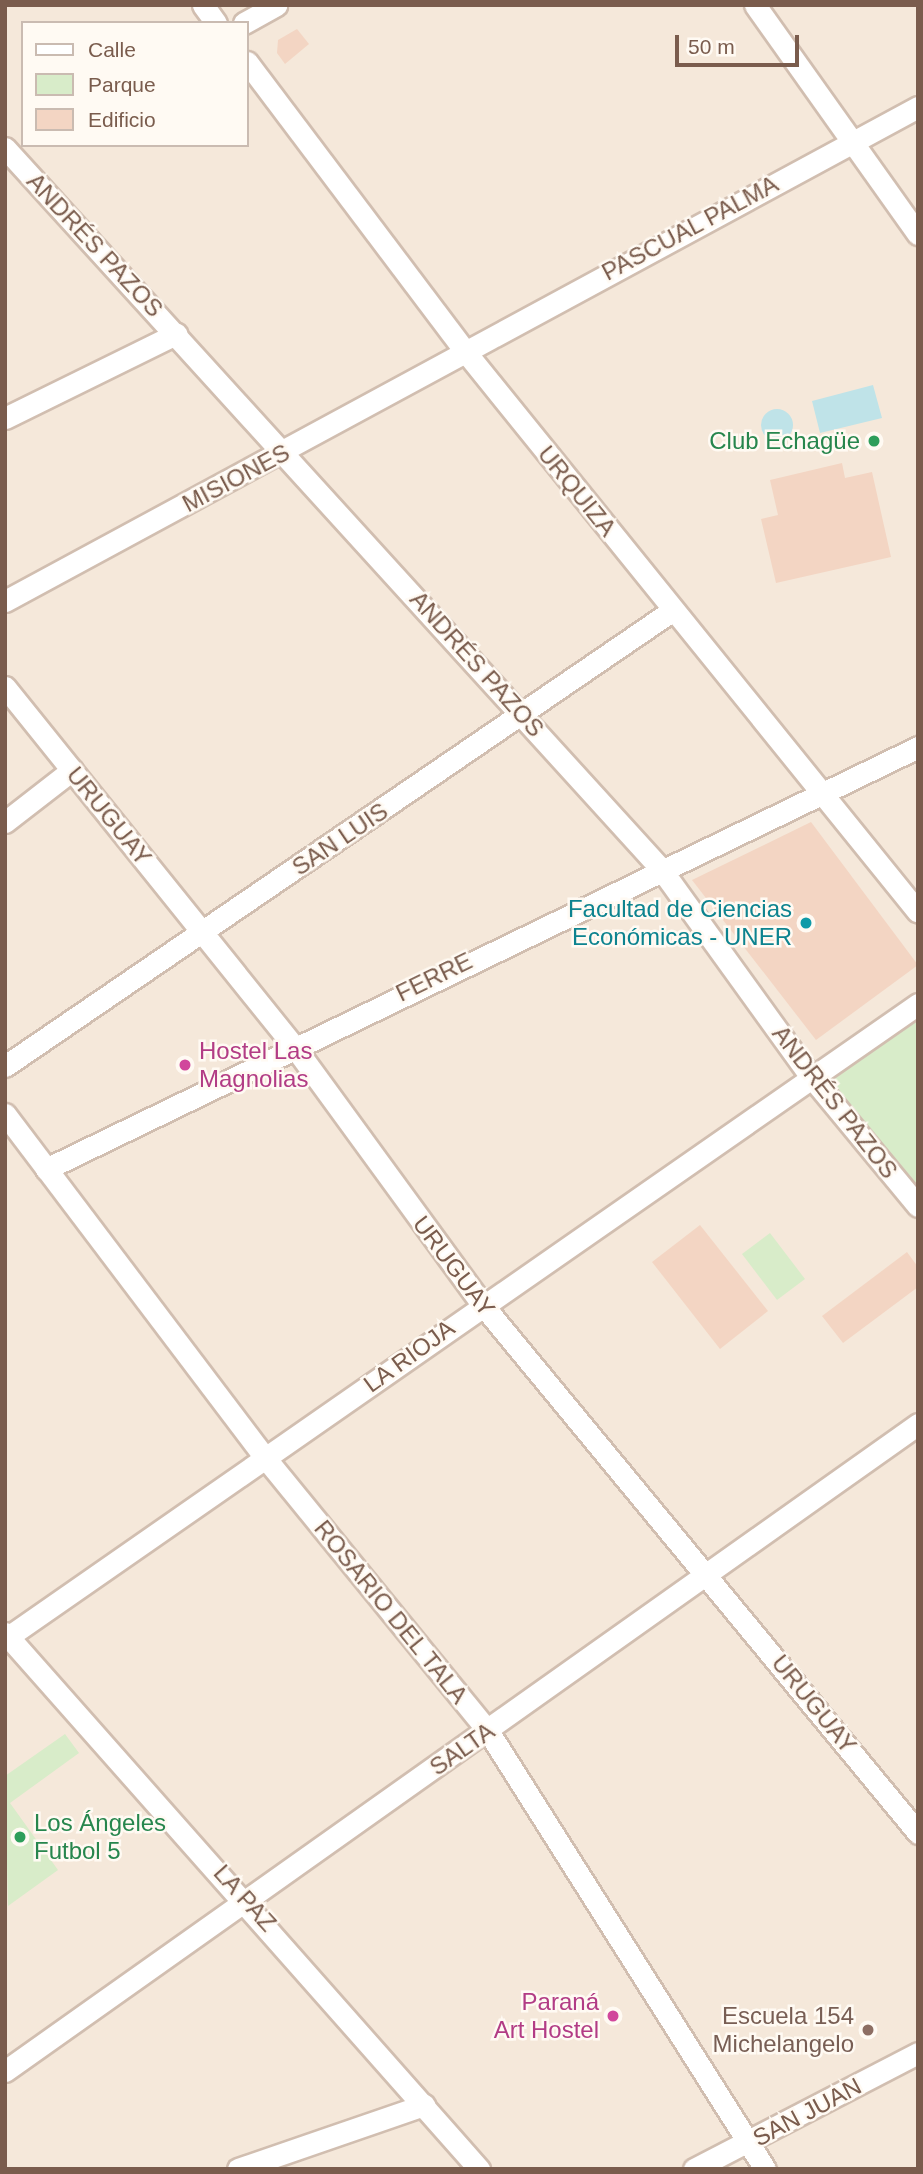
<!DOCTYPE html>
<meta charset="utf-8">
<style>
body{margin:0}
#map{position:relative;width:923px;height:2174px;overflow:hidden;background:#fdf6ec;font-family:Arial,sans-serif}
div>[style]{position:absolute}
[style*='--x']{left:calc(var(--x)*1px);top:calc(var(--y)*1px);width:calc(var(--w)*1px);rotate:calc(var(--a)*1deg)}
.residential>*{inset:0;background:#f5e8da}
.green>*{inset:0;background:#d8ecc9}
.water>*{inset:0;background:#bfe3e8}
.round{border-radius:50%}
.building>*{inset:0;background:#f3d5c3}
.roads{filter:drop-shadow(2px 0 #d1beb0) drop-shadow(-2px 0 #d1beb0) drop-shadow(0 2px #d1beb0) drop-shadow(0 -2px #d1beb0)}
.minor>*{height:21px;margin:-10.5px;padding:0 10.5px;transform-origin:10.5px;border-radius:10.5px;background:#fff}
.dots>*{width:19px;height:19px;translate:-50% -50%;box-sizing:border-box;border:4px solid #fffaf3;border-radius:50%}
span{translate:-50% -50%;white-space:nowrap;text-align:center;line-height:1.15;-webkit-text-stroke:5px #fffaf3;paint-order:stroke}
.street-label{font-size:24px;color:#7a5c4d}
.leisure-label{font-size:24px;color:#27864d}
.right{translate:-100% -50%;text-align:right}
.left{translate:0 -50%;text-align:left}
.culture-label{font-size:24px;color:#0d838f}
.hotel-label{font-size:24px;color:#b23c85}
.education-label{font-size:24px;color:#785e54}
.frame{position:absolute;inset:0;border:7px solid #7a5c4d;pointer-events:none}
.legend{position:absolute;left:21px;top:21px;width:228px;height:126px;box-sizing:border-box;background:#fffaf3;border:2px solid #cabbb1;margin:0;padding:9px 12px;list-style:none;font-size:21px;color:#7a5c4d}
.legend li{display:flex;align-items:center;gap:14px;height:35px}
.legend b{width:35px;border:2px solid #cabbb1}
.scale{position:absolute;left:675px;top:35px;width:124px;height:32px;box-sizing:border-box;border:4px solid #7a5c4d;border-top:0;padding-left:9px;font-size:21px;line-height:24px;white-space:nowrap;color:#7a5c4d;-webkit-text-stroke:5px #fffaf3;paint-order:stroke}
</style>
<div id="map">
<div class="residential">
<i style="clip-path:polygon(evenodd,5px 5px,918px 5px,918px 2169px,5px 2169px,5px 5px,23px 23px,247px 23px,247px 145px,23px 145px,23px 23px)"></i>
</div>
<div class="green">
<i style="clip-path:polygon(918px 1016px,918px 1191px,825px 1080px)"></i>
<i style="clip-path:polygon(770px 1233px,805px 1279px,777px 1300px,742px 1254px)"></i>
<i style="clip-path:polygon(65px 1734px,79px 1753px,10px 1803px,58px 1870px,8px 1906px,5px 1776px)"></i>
</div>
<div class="water">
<i style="clip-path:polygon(873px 385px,882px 418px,820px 433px,812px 401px)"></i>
<i class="round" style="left:761px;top:409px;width:32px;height:32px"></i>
</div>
<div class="building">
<i style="clip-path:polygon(297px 29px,309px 44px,285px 64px,277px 53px,278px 40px)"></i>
<i style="clip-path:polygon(842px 463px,845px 478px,872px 472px,891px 557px,776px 583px,761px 519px,778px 515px,770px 480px)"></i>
<i style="clip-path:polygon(811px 822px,918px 965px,816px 1040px,692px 880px)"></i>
<i style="clip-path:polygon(700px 1225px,768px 1311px,720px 1349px,652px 1262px)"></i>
<i style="clip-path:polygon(907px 1252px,918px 1267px,918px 1287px,843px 1343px,822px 1316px)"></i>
</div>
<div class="roads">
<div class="minor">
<i style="--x:203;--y:5;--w:22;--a:54"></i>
<i style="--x:755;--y:5;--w:281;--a:54.6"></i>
<i style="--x:244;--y:23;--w:37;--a:-29"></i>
<i style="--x:247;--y:62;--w:361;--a:53"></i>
<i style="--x:464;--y:350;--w:722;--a:51.07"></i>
<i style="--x:5;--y:148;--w:975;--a:47.7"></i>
<i style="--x:661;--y:869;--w:258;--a:54.2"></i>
<i style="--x:812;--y:1078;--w:166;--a:50.4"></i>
<i style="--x:5;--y:418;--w:191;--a:-26.2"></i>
<i style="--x:5;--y:601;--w:1038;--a:-28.42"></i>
<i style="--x:5;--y:687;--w:459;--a:51.2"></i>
<i style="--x:293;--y:1045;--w:319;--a:53.9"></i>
<i style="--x:481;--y:1303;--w:687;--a:50.49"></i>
<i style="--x:5;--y:822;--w:85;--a:-37.8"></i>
<i style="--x:5;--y:1066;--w:809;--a:-34.32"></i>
<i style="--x:5;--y:1114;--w:434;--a:52.9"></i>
<i style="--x:267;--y:1460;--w:350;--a:50.8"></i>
<i style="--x:488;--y:1731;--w:518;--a:57.69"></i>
<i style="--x:46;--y:1169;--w:969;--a:-25.82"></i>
<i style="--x:5;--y:1633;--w:716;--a:48.51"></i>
<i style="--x:5;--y:1639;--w:1112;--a:-34.82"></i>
<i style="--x:5;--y:2071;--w:1119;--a:-35.32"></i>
<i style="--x:238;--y:2169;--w:197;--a:-19"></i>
<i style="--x:694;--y:2169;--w:252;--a:-27.4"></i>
</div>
</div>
<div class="dots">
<i style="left:874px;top:441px;background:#2e9e5b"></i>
<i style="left:806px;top:923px;background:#0f9aa8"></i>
<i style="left:185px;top:1065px;background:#d1479c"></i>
<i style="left:20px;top:1837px;background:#2e9e5b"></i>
<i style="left:613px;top:2016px;background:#d1479c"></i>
<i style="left:868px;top:2030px;background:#8d6e63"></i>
</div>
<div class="street-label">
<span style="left:690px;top:228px;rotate:-28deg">PASCUAL PALMA</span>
<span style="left:95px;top:245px;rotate:47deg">ANDRÉS PAZOS</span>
<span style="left:236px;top:478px;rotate:-28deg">MISIONES</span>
<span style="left:577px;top:491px;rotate:51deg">URQUIZA</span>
<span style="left:477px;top:664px;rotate:48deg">ANDRÉS PAZOS</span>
<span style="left:109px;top:816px;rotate:51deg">URUGUAY</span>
<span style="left:340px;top:839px;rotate:-34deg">SAN LUIS</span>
<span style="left:434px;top:977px;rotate:-26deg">FERRE</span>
<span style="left:835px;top:1102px;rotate:52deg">ANDRÉS PAZOS</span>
<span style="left:454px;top:1266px;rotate:53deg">URUGUAY</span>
<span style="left:409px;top:1356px;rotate:-36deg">LA RIOJA</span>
<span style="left:391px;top:1612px;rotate:51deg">ROSARIO DEL TALA</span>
<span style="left:814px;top:1704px;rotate:51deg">URUGUAY</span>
<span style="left:462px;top:1749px;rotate:-35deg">SALTA</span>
<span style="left:245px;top:1898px;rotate:48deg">LA PAZ</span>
<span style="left:807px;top:2112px;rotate:-28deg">SAN JUAN</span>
</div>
<div class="leisure-label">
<span class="right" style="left:860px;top:441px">Club Echagüe</span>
<span class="left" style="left:34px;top:1837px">Los Ángeles<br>Futbol 5</span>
</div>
<div class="culture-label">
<span class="right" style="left:792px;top:923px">Facultad de Ciencias<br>Económicas - UNER</span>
</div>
<div class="hotel-label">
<span class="left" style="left:199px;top:1065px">Hostel Las<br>Magnolias</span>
<span class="right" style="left:599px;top:2016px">Paraná<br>Art Hostel</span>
</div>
<div class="education-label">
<span class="right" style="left:854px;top:2030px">Escuela 154<br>Michelangelo</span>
</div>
<div class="frame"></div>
<ul class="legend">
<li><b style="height:9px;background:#fff"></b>Calle</li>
<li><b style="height:19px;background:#d8ecc9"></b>Parque</li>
<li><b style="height:19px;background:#f3d5c3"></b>Edificio</li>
</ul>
<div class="scale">50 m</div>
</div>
